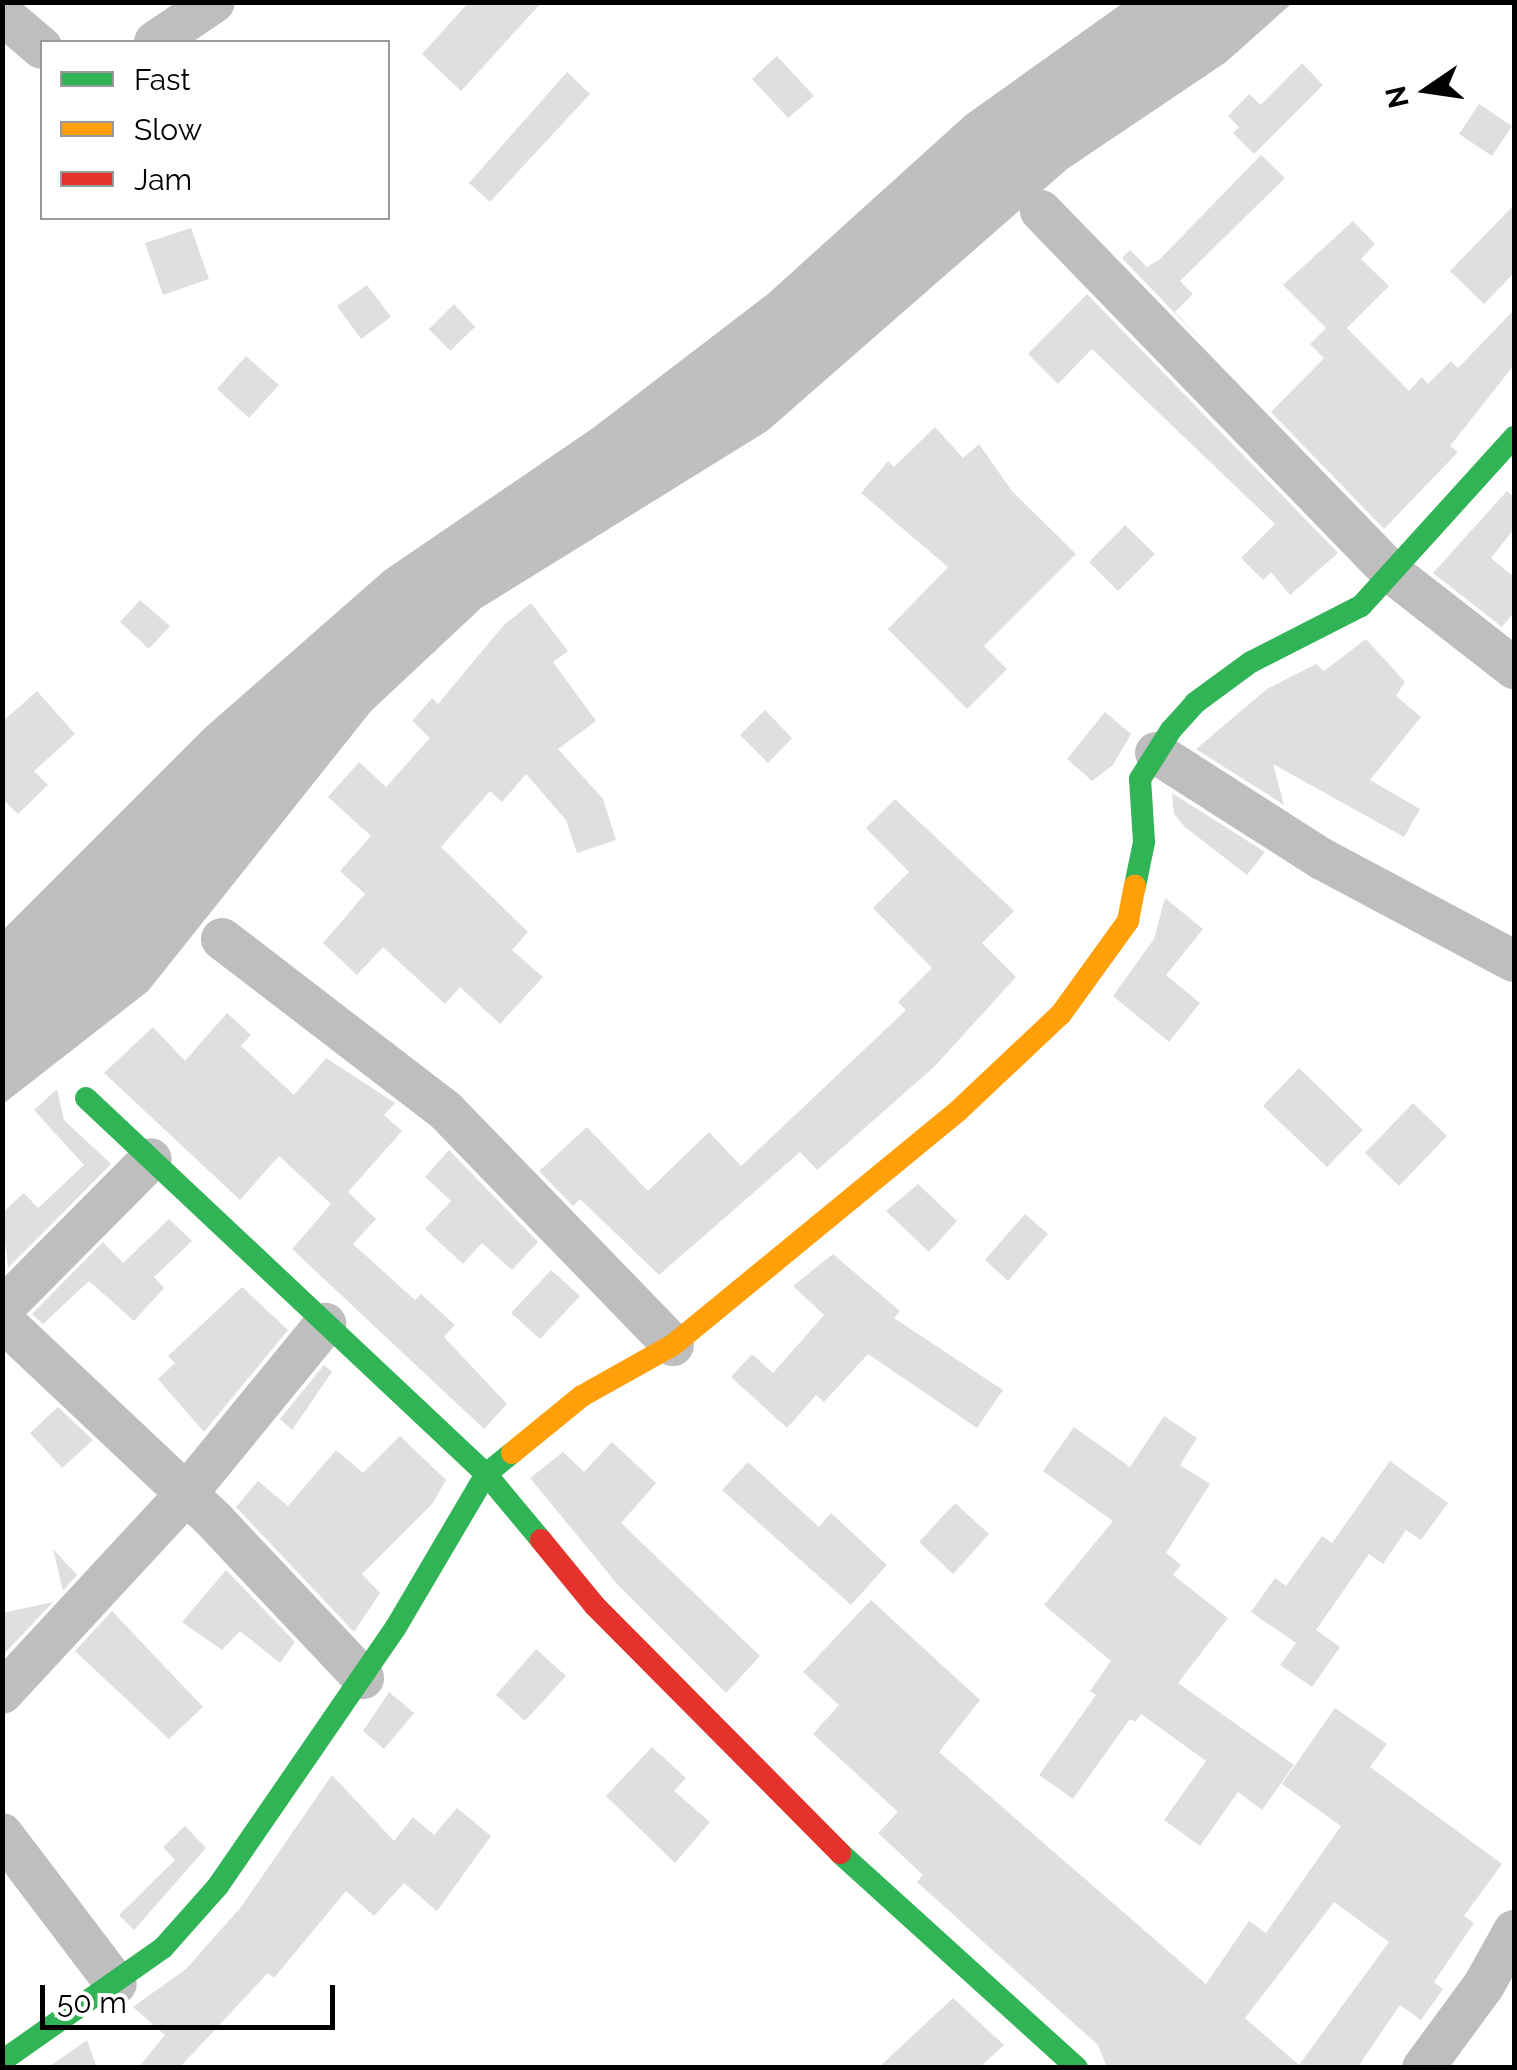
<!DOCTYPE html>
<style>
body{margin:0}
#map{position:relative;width:1517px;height:2070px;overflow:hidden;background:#fff;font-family:Raleway,sans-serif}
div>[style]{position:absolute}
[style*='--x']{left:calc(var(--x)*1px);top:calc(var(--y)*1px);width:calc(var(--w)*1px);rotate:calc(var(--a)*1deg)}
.water>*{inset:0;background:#bfbfbf}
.building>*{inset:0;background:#dfdfdf}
.street>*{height:42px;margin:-21px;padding:0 21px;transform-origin:21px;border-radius:21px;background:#bebebe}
.fast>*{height:22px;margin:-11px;padding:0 11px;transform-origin:11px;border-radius:11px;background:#30b455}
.slow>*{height:22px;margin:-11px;padding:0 11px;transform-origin:11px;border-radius:11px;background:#ff9f0a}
.jam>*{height:22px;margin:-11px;padding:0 11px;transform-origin:11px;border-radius:11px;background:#e5322d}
span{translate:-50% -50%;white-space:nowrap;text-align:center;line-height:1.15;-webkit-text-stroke:9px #fff;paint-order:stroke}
.frame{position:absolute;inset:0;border:5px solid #000;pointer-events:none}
.legend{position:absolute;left:40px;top:40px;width:350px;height:180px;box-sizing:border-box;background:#fff;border:2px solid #999;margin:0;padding:12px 18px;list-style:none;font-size:30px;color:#000}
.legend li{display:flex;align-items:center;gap:20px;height:50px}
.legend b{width:50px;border:2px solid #999}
.north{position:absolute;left:1377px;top:40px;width:100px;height:100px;-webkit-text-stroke:8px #fff;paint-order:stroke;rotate:257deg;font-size:28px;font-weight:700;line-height:40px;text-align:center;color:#000}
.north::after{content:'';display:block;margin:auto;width:35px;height:45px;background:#000;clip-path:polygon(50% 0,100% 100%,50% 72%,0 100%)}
.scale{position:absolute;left:40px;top:1985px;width:295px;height:45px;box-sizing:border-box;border:5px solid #000;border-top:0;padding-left:12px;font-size:30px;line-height:35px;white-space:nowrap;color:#000;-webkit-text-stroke:8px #fff;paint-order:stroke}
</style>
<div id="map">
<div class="water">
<i style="clip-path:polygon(1123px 3px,1292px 3px,1226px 62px,1067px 169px,767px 431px,481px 608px,371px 711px,148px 991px,3px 1104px,3px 930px,205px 728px,384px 571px,593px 428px,768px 294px,966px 115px)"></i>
</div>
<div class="building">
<i style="clip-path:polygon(469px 2px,542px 2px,461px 91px,422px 54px)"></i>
<i style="clip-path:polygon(777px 56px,814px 96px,788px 118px,752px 79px)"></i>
<i style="clip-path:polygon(1302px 63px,1323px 85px,1254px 154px,1233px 133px,1239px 127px,1228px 116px,1249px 94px,1261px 105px)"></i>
<i style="clip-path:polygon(567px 72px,590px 94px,490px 202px,469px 183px)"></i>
<i style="clip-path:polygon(1479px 104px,1512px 126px,1492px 156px,1459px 134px)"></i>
<i style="clip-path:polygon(1261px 155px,1285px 178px,1180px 281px,1193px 294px,1175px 312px,1214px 354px,1122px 258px,1130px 250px,1147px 267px,1159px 260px)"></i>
<i style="clip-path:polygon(1514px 205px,1514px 273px,1484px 304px,1450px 271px)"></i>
<i style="clip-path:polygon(1353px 221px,1375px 244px,1361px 259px,1389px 286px,1347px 328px,1409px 391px,1422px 377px,1428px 384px,1451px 361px,1458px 368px,1514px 310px,1514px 365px,1450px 446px,1458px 452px,1384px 529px,1271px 412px,1324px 358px,1310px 344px,1326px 328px,1283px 285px)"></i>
<i style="clip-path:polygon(191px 228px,209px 279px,163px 295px,145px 243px)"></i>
<i style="clip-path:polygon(367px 285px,391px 317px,361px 339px,337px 306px)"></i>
<i style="clip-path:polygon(1087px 294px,1338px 553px,1290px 595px,1271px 572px,1263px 580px,1241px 558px,1275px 524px,1092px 349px,1058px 384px,1028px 354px)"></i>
<i style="clip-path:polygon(454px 304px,475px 327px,450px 351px,429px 329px)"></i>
<i style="clip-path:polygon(246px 356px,279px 385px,249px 418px,217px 389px)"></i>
<i style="clip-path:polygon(935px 427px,963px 458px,979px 444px,1012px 491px,1076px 554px,984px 646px,1007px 669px,967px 709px,888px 629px,948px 567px,861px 493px,888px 461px,894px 467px)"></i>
<i style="clip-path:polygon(1507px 491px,1514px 497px,1514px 529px,1491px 558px,1514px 577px,1514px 612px,1502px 627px,1433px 573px)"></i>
<i style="clip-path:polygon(1125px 525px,1155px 554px,1118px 591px,1089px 562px)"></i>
<i style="clip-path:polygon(140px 600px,170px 626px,149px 649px,120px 622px)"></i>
<i style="clip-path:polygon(531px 603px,568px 651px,553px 662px,596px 721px,558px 749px,603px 799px,616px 840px,577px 853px,566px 820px,526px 774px,502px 802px,490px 791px,441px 847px,528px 932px,512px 950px,543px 977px,500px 1024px,460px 987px,445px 1004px,383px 947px,357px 975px,323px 943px,365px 894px,340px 871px,371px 836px,328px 797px,359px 762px,386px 787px,430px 738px,412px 721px,432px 698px,438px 704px,503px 626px)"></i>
<i style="clip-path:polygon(1366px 639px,1405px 682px,1396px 696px,1421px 717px,1370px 780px,1420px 809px,1404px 837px,1273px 764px,1284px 805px,1196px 749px,1267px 689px,1316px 664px,1324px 671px)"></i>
<i style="clip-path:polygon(37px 691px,75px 734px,34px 771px,48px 785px,18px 814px,2px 799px,2px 722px)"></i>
<i style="clip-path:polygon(765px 710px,792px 738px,768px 763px,740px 735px)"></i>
<i style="clip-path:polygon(1105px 712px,1131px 734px,1113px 765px,1092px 781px,1067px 759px)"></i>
<i style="clip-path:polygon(1172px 793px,1265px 852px,1247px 875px,1185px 827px,1174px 814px)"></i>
<i style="clip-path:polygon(895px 799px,1014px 911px,982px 943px,1016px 977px,934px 1067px,817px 1170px,800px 1152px,659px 1275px,580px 1199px,573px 1206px,539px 1171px,587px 1127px,648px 1191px,709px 1132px,741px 1166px,906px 1010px,898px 1002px,932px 968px,873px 908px,909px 872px,866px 828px)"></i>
<i style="clip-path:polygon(1165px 898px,1203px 929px,1166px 975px,1200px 1003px,1169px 1042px,1113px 996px,1154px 939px)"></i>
<i style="clip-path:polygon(227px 1013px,251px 1035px,241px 1046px,294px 1095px,326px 1058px,395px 1103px,384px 1115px,402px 1131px,348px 1192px,376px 1219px,353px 1244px,415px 1300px,421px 1294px,455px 1325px,444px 1337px,507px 1404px,484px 1429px,292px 1249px,331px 1204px,279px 1156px,240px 1200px,104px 1073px,153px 1027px,185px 1061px)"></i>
<i style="clip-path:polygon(1299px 1068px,1363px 1130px,1327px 1167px,1263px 1106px)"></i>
<i style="clip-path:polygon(57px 1089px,64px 1120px,111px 1164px,8px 1268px,2px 1213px,24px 1193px,38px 1208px,84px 1165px,34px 1110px)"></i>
<i style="clip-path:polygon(1413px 1103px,1447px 1136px,1399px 1186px,1365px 1153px)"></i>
<i style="clip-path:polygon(449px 1150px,538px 1242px,512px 1270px,482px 1243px,463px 1264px,425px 1229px,451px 1201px,425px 1177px)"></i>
<i style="clip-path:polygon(918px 1184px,957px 1221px,929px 1252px,886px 1211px)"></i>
<i style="clip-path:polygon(1025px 1214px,1048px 1234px,1008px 1281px,985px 1260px)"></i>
<i style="clip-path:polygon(169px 1219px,192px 1241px,154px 1277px,164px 1288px,134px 1321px,89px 1281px,43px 1324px,32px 1314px,103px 1242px,123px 1263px)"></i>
<i style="clip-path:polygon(833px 1254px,900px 1311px,894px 1318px,1003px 1390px,977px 1428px,868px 1354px,824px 1402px,816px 1395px,787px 1428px,731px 1377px,752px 1354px,773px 1373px,824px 1315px,793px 1286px)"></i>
<i style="clip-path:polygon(551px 1270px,580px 1296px,540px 1339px,511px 1313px)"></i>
<i style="clip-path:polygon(242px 1287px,288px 1330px,204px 1432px,158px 1379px,175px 1363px,168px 1356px)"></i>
<i style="clip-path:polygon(324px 1365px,332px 1372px,292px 1430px,280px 1419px)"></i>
<i style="clip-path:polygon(58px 1407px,93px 1440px,62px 1468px,30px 1433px)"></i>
<i style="clip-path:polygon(1164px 1416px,1197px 1438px,1180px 1465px,1210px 1484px,1166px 1553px,1181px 1565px,1173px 1575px,1228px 1618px,1178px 1683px,1294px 1765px,1262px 1810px,1238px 1792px,1200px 1846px,1164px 1820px,1206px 1761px,1141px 1714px,1135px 1722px,1130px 1719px,1073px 1799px,1039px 1775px,1096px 1695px,1090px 1691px,1111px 1661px,1044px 1605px,1113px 1521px,1043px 1471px,1074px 1427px,1130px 1467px)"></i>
<i style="clip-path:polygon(400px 1436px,446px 1480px,432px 1504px,362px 1574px,380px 1593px,354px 1632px,236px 1507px,258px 1481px,288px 1506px,336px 1450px,363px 1473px)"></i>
<i style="clip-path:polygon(612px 1442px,656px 1483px,621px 1523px,760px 1656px,726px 1693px,618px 1585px,530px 1478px,563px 1452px,584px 1472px)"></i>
<i style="clip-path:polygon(1390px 1461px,1448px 1503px,1421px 1540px,1406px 1530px,1383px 1564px,1369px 1554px,1316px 1630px,1340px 1647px,1312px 1687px,1280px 1665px,1296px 1643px,1251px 1612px,1275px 1578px,1286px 1586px,1322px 1536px,1332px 1543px)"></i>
<i style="clip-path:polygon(748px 1462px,819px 1527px,831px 1513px,887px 1565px,851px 1605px,722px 1490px)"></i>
<i style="clip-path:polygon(955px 1503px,989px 1534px,953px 1574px,919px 1542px)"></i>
<i style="clip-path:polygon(53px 1549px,77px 1575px,63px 1591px)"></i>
<i style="clip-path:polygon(226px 1570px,295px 1642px,280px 1663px,240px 1631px,222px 1650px,182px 1622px)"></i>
<i style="clip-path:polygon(evenodd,871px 1600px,980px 1700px,939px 1752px,1206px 1984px,1249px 1921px,1266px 1933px,1341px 1826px,1282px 1784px,1335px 1708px,1387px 1744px,1370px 1767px,1502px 1864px,1464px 1916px,1474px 1923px,1434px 1982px,1443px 1989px,1421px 2020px,1400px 2005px,1357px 2068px,1107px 2068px,1098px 2045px,917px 1882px,923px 1875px,878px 1833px,898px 1812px,813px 1734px,839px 1705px,803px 1672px,871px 1600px,1334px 1902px,1389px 1942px,1299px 2065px,1245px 2018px,1334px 1902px)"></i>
<i style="clip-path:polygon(53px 1602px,5px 1653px,2px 1653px,2px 1613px)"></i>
<i style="clip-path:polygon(112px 1611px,203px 1707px,169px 1739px,75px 1651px)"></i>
<i style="clip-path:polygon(536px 1649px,566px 1676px,525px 1721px,496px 1695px)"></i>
<i style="clip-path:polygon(389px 1692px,414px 1713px,384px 1749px,363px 1731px)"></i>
<i style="clip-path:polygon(652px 1747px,686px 1778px,674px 1791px,710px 1822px,675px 1863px,606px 1796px)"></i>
<i style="clip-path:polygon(332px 1775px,394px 1841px,413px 1817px,434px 1835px,457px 1808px,491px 1836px,437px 1911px,404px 1883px,374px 1916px,346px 1891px,274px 1978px,268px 1973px,179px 2068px,138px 2068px,165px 2035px,133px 2007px,186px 1969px,241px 1907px)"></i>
<i style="clip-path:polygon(185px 1826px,206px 1848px,134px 1930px,119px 1915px,175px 1860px,163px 1847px)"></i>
<i style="clip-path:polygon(953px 1998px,1004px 2045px,979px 2068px,878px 2068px)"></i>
<i style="clip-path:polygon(87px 2040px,97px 2068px,47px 2068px)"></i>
</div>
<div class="street">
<i style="--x:2;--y:14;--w:52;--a:40.4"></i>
<i style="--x:155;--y:42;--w:71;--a:-34.1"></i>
<i style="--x:1041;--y:211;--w:504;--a:45.88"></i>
<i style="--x:1392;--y:573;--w:155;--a:37.9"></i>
<i style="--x:1156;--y:753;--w:197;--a:32.6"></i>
<i style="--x:1322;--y:859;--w:217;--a:28"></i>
<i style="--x:222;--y:939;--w:282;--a:37.5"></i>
<i style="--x:446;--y:1111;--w:326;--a:45.9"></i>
<i style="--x:2;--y:1309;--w:211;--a:-45.2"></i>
<i style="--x:2;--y:1320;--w:293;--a:43.3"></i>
<i style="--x:215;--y:1521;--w:216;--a:46.7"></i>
<i style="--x:2;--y:1693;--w:271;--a:-47.2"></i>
<i style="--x:186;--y:1494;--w:220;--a:-50.7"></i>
<i style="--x:2;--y:1834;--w:188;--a:52.8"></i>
<i style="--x:1423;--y:2068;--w:103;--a:-53.7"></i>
<i style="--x:1484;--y:1985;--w:62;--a:-60.9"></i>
</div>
<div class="fast">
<i style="--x:1135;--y:886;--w:45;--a:-78.4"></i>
<i style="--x:1144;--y:842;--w:63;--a:-93.6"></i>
<i style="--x:1140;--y:779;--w:58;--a:-57.7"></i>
<i style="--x:1171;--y:730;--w:36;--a:-48"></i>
<i style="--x:1195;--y:703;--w:69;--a:-36.2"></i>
<i style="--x:1251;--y:662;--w:123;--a:-27"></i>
<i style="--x:1361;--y:606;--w:228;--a:-47.8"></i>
<i style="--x:86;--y:1098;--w:549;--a:43.23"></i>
<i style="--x:486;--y:1474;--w:86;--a:50.2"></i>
<i style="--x:840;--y:1853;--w:320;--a:42.2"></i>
<i style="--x:2;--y:2061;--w:197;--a:-35.1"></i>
<i style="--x:163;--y:1948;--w:83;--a:-48.4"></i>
<i style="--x:218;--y:1886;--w:314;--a:-55.5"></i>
<i style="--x:396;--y:1627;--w:178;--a:-59.5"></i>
<i style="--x:486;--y:1474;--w:33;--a:-39"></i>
</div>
<div class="slow">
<i style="--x:512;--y:1453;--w:90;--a:-39.2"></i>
<i style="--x:582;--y:1396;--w:104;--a:-29.3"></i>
<i style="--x:673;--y:1345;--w:370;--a:-39.4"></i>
<i style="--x:959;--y:1110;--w:140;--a:-43.3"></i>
<i style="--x:1061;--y:1014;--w:115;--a:-54.2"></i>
<i style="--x:1128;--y:921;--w:36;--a:-79"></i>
</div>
<div class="jam">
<i style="--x:541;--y:1540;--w:85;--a:50.7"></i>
<i style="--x:595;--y:1606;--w:348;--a:45.2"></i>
</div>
<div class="frame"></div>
<ul class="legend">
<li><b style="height:12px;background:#30b455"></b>Fast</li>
<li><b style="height:12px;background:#ff9f0a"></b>Slow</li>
<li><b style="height:12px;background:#e5322d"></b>Jam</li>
</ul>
<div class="north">N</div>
<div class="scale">50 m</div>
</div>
